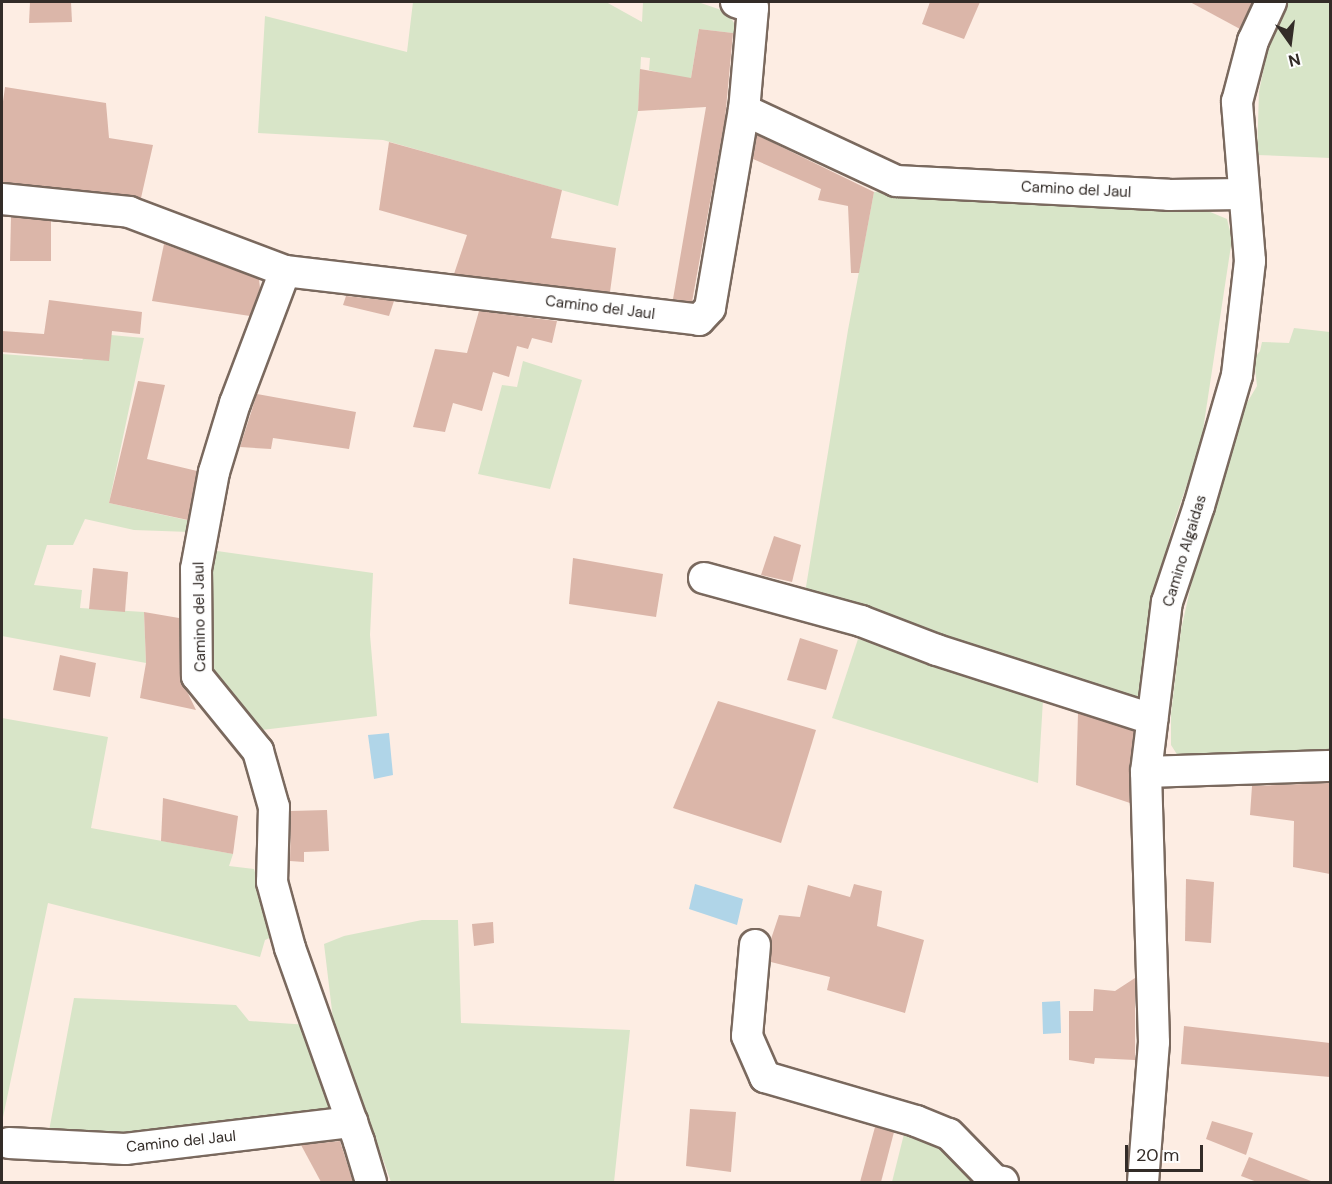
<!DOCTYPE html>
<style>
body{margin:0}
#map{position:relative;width:1332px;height:1184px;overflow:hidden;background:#fdede3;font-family:"DM Sans",sans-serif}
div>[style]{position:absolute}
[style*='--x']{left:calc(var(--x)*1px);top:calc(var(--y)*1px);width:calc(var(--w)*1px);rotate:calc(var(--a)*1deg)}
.green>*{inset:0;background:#d8e5c8}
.water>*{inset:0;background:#b0d5e8}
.building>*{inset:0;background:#dbb6a9}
.roads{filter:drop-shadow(2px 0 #7a695e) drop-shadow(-2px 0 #7a695e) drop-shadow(0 2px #7a695e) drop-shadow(0 -2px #7a695e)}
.street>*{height:30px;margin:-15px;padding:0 15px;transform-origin:15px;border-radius:15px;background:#fff}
span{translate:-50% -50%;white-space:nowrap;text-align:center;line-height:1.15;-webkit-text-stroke:4.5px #fefefe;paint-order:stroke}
.street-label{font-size:15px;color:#332c28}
.frame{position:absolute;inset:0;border:3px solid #332c28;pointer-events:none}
.north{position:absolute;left:1260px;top:12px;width:60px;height:60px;-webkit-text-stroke:4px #fefefe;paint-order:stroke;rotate:166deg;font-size:16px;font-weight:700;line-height:24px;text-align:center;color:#332c28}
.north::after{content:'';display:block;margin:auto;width:21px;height:27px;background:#332c28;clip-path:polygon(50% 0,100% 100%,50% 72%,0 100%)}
.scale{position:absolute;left:1125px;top:1145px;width:78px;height:27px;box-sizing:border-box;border:3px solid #332c28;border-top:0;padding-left:8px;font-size:18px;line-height:21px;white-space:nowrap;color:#332c28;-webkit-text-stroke:4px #fefefe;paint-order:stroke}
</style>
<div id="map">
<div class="green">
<i style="clip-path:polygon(413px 2px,606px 2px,642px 22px,643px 2px,698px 2px,727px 12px,741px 34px,699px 29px,686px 108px,659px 110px,661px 73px,649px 70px,650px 58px,641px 57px,638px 111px,618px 206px,383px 140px,258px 133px,265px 16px,407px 52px)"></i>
<i style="clip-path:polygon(1287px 2px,1330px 2px,1330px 158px,1257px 155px,1259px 92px,1268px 47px)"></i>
<i style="clip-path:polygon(874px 192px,1196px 206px,1227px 219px,1232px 239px,1201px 443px,1171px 531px,1152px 618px,1138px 708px,805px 593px,848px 330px)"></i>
<i style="clip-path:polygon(1294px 328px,1330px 332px,1330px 758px,1180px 759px,1171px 745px,1171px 714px,1181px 630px,1193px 576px,1236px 421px,1257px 386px,1254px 359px,1260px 351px,1262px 342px,1289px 343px)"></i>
<i style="clip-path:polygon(111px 335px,144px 338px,109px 503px,191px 521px,190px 532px,134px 530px,85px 519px,73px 545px,47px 545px,34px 585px,82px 590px,80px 608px,144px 612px,146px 663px,2px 636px,2px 354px,82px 360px)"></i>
<i style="clip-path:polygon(523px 361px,582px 380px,550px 489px,478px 474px,502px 385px,517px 387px)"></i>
<i style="clip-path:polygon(210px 550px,373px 573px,370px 635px,377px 716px,262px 730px,216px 679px,206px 657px)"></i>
<i style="clip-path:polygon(858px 639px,983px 676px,1043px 700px,1038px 783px,832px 718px)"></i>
<i style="clip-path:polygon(2px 718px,108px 737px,91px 828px,233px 854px,229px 866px,254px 869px,274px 936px,265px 940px,260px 957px,48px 903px,2px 1122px)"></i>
<i style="clip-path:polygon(422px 920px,458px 920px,461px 1023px,630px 1030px,614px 1182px,391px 1182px,333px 1019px,324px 944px,344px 936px)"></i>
<i style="clip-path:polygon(74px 998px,236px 1005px,249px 1021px,309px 1025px,343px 1115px,130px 1141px,48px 1136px)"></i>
<i style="clip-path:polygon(906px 1126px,944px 1140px,985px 1182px,892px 1182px)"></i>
</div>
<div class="water">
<i style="clip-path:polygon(389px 733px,393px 775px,374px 779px,368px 735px)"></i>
<i style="clip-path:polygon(695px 884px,743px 899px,737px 925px,689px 909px)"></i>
<i style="clip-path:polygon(1060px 1001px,1061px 1033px,1043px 1034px,1042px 1002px)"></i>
</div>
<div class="building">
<i style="clip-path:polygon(30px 2px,71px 2px,72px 22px,29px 23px)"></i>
<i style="clip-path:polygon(930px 2px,980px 2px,964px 39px,922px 24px)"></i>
<i style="clip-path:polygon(1190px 2px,1252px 2px,1240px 29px)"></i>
<i style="clip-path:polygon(699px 29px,733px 33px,725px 119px,692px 302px,673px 299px,706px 107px,638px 111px,640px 69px,691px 78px)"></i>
<i style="clip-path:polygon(5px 87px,106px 103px,109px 138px,153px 145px,141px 198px,2px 182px,2px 109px)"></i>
<i style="clip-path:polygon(757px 135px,874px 192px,859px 273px,851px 273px,848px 206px,818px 200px,821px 189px,753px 159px)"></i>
<i style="clip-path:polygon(389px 142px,562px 190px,551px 238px,616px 248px,610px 292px,454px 274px,467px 235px,379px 210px)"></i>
<i style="clip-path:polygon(11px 217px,51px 221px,51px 261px,10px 261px)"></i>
<i style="clip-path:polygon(164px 244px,259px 279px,260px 288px,250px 316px,152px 301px)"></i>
<i style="clip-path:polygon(346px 296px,394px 301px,389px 316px,343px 305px)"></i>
<i style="clip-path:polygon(49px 300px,142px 312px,140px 334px,112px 331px,109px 361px,2px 352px,2px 331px,44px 334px)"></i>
<i style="clip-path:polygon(479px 311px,557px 321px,552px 343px,532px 338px,528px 349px,517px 346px,509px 377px,493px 372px,482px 411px,453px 403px,445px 432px,413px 427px,435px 349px,467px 353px)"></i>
<i style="clip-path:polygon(138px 381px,165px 385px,147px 459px,197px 471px,188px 520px,109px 503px)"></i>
<i style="clip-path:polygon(257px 394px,356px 412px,349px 449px,273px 438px,271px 449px,240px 447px)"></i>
<i style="clip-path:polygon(774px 536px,801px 545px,792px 582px,761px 575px)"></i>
<i style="clip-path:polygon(573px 558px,663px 574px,656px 617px,569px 604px)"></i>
<i style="clip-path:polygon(93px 568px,128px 572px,125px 612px,89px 609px)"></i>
<i style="clip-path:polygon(144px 612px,179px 618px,180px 677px,196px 710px,140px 698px,146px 663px)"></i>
<i style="clip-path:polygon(800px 638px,838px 650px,826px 690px,787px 680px)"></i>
<i style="clip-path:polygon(60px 655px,96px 663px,90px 697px,53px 690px)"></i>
<i style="clip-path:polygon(718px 701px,816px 730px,781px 843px,673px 808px)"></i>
<i style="clip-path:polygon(1078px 713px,1134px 731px,1129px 770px,1130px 803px,1076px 785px)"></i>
<i style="clip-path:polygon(1330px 783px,1330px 874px,1293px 867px,1294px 821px,1250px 815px,1252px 786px)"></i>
<i style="clip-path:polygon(163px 798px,238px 816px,233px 854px,161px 841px)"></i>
<i style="clip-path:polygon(327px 810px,329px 851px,304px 852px,304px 862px,290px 861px,291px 811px)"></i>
<i style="clip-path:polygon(1186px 879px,1214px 882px,1211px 943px,1185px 941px)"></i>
<i style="clip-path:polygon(854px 884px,882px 891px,877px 926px,924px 940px,905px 1013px,827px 990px,830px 977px,771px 962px,771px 939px,779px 915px,800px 917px,808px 885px,850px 897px)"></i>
<i style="clip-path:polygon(493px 922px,494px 943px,474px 946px,472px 924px)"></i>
<i style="clip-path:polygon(1135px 978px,1135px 1060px,1095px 1058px,1094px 1064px,1069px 1060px,1069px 1011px,1093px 1011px,1094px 989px,1115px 991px)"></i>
<i style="clip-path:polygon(1184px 1026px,1330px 1043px,1330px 1077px,1181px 1064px)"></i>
<i style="clip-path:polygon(690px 1109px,736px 1112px,731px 1172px,686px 1166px)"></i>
<i style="clip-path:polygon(1212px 1121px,1253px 1133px,1246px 1155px,1206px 1139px)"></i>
<i style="clip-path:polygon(875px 1127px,894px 1132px,881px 1182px,860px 1182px)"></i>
<i style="clip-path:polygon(340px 1141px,353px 1182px,321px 1182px,301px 1145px)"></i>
<i style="clip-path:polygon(1249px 1157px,1311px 1181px,1311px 1182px,1257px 1182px,1241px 1176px)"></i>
</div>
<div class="roads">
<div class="street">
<i style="--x:736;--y:2;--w:18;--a:19"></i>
<i style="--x:753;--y:8;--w:102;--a:95"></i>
<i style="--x:744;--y:110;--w:168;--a:25"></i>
<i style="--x:896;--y:181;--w:273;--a:2.9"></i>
<i style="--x:1169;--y:195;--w:74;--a:-0.8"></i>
<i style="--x:2;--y:199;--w:128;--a:5.8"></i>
<i style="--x:129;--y:212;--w:167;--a:20.7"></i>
<i style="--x:285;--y:271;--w:417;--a:6.7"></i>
<i style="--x:699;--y:320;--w:16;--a:-47"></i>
<i style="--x:710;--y:308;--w:201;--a:-80.3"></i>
<i style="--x:285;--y:271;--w:141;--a:110.7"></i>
<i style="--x:235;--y:403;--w:72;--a:106.9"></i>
<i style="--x:214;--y:472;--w:99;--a:100.5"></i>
<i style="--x:196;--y:569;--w:107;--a:89.5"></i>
<i style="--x:197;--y:676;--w:97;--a:50.9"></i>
<i style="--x:258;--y:751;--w:58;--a:74.1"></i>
<i style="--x:274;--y:807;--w:75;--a:91.5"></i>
<i style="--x:272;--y:882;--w:68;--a:74.7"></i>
<i style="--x:290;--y:948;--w:206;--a:70.4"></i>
<i style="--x:359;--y:1142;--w:42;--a:73.3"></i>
<i style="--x:704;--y:578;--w:163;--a:15.3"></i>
<i style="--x:861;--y:621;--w:81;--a:20.9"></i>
<i style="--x:937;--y:650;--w:226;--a:17.8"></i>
<i style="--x:1146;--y:772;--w:184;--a:-1.9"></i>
<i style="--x:755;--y:945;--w:91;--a:95"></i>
<i style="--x:747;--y:1036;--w:45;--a:66.3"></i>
<i style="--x:765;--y:1077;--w:157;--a:16.2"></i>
<i style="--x:916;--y:1121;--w:35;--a:22"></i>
<i style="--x:949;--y:1134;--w:66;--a:45.6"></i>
<i style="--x:995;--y:1181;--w:8;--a:7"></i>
<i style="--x:9;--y:1143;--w:116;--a:3"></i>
<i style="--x:125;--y:1149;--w:229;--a:-6.8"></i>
<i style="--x:1143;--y:1182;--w:140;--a:-85.5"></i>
<i style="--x:1154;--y:1042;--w:270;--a:-91.7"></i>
<i style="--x:1146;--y:772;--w:171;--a:-83"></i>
<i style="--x:1167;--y:602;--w:101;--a:-71.6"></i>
<i style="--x:1199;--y:506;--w:136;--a:-73.8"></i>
<i style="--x:1237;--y:375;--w:115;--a:-83.5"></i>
<i style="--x:1250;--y:261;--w:160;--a:-94.7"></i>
<i style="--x:1237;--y:102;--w:63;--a:-75.3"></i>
<i style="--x:1253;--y:41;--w:43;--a:-65.2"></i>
</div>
</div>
<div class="street-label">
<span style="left:1076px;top:190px;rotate:3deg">Camino del Jaul</span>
<span style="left:600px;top:308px;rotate:7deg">Camino del Jaul</span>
<span style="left:1185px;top:551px;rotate:-73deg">Camino Algaidas</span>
<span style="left:200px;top:617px;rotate:-91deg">Camino del Jaul</span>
<span style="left:181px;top:1142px;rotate:-6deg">Camino del Jaul</span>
</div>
<div class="frame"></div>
<div class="north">N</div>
<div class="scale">20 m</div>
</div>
